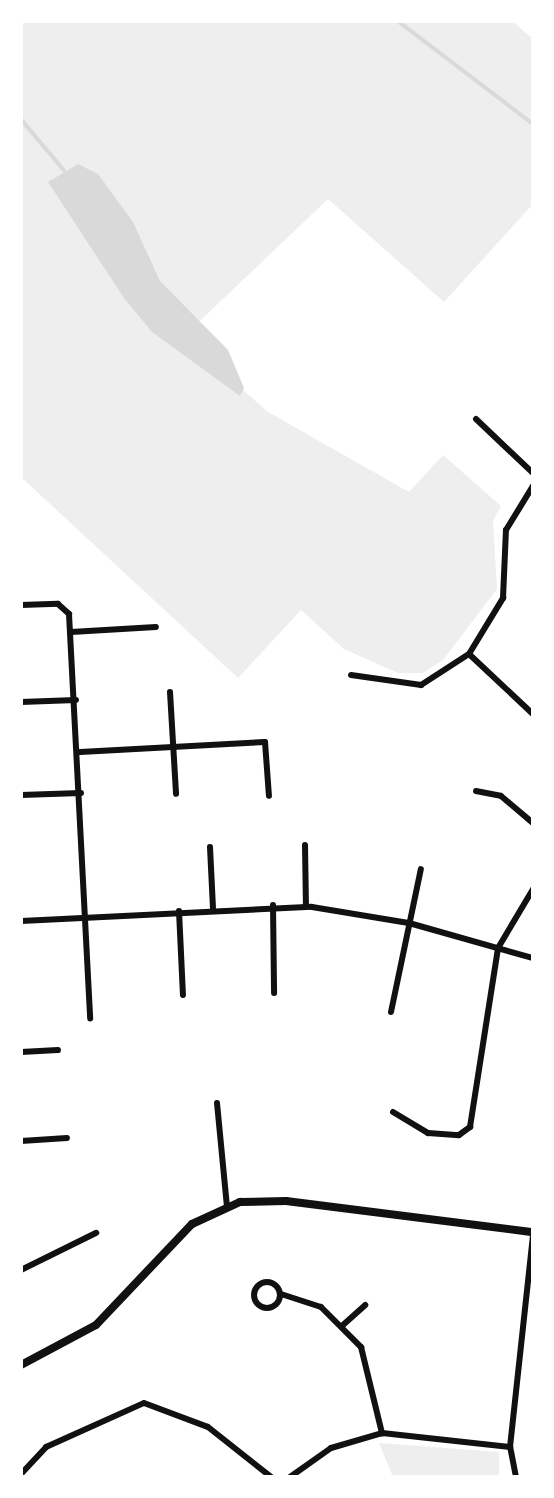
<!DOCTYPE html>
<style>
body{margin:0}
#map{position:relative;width:554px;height:1498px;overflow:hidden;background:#fff;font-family:"Alegreya Sans",sans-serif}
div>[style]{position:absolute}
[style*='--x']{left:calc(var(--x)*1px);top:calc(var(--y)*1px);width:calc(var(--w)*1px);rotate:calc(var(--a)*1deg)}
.green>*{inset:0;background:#eee}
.water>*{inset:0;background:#d9d9d9}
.stream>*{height:3.5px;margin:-1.75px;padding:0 1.75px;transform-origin:1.75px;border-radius:1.75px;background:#d9d9d9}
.minor>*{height:6px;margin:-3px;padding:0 3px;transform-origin:3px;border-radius:3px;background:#111}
.minor>.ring{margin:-3px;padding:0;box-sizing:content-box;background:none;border:6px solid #111;border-radius:50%}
.tertiary>*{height:8px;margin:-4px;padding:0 4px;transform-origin:4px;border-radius:4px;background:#111}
span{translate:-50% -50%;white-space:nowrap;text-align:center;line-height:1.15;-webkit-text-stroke:7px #fff;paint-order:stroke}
.frame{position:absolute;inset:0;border:23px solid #fff;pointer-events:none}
</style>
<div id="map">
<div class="green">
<i style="clip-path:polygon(21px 21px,512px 21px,533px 39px,533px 204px,444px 302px,328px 199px,183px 337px,268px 412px,409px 492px,443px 455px,501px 506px,493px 521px,497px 589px,443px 660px,423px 673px,398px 673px,344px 649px,301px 610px,238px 678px,21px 477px)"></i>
<i style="clip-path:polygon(379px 1443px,499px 1452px,499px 1477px,393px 1477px)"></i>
</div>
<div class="water">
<i style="clip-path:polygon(78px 164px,98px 174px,133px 222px,160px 281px,228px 350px,244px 388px,240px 396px,152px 332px,124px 298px,48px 182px)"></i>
</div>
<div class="stream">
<i style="--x:398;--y:21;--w:170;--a:37.3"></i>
<i style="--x:21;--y:119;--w:67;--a:49.9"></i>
</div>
<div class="minor">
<i style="--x:476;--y:419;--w:79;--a:43.5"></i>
<i style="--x:21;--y:605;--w:37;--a:-2"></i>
<i style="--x:58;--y:604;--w:15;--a:42"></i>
<i style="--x:69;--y:614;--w:405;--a:87"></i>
<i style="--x:71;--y:632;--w:85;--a:-3.4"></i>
<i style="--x:469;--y:654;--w:88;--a:43.2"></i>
<i style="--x:351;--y:675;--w:71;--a:8.1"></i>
<i style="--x:421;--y:685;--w:57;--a:-32.9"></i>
<i style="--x:469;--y:654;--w:66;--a:-58.7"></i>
<i style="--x:503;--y:598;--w:68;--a:-87.5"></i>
<i style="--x:506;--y:530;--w:52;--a:-58.5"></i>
<i style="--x:170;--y:692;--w:102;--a:86.6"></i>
<i style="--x:21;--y:702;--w:55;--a:-2.1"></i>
<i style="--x:80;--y:752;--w:185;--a:-3.1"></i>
<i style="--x:265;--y:742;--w:54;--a:85.8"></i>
<i style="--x:476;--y:791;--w:25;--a:11"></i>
<i style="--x:501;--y:796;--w:42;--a:40.2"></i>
<i style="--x:21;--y:795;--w:60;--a:-1.9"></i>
<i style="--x:305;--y:845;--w:61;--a:89.1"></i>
<i style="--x:210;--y:847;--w:61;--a:87.2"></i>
<i style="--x:273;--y:905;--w:88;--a:89.3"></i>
<i style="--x:179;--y:911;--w:84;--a:87.3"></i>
<i style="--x:21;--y:921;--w:291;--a:-2.8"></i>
<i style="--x:312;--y:907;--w:98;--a:9.4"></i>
<i style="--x:409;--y:923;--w:129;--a:15.8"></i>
<i style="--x:391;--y:1012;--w:146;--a:-78.2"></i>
<i style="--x:21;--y:1052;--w:37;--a:-3"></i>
<i style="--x:217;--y:1103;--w:103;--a:84.5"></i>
<i style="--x:393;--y:1112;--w:41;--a:31"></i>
<i style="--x:428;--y:1133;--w:31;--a:4"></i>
<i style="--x:459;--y:1135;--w:14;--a:-36"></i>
<i style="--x:470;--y:1127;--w:181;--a:-81.1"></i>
<i style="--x:498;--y:948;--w:69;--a:-59.3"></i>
<i style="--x:21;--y:1141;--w:46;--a:-3.7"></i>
<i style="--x:21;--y:1270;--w:84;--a:-26.3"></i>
<i class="ring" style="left:254px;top:1282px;width:20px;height:20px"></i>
<i style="--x:281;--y:1294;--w:42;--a:18"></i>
<i style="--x:321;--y:1307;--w:57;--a:45"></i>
<i style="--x:361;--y:1347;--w:89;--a:76.3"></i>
<i style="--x:343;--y:1325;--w:30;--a:-42"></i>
<i style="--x:21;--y:1474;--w:37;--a:-47"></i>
<i style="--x:46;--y:1447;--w:107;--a:-24.2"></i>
<i style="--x:144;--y:1403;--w:68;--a:20.6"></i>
<i style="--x:208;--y:1427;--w:80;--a:38.4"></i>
<i style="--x:290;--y:1477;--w:50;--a:-35.3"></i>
<i style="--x:331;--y:1448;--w:53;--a:-16.4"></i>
<i style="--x:382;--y:1433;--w:129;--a:6.2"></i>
<i style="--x:516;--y:1477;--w:31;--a:-101"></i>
<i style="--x:510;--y:1447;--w:212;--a:-83.8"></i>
</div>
<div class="tertiary">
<i style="--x:21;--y:1365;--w:85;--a:-28.1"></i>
<i style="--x:96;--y:1325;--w:139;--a:-46.5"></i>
<i style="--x:192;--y:1224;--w:53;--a:-24.6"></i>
<i style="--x:240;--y:1202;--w:46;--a:-1.2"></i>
<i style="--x:286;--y:1201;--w:249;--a:7.2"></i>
</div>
<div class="frame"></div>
</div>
